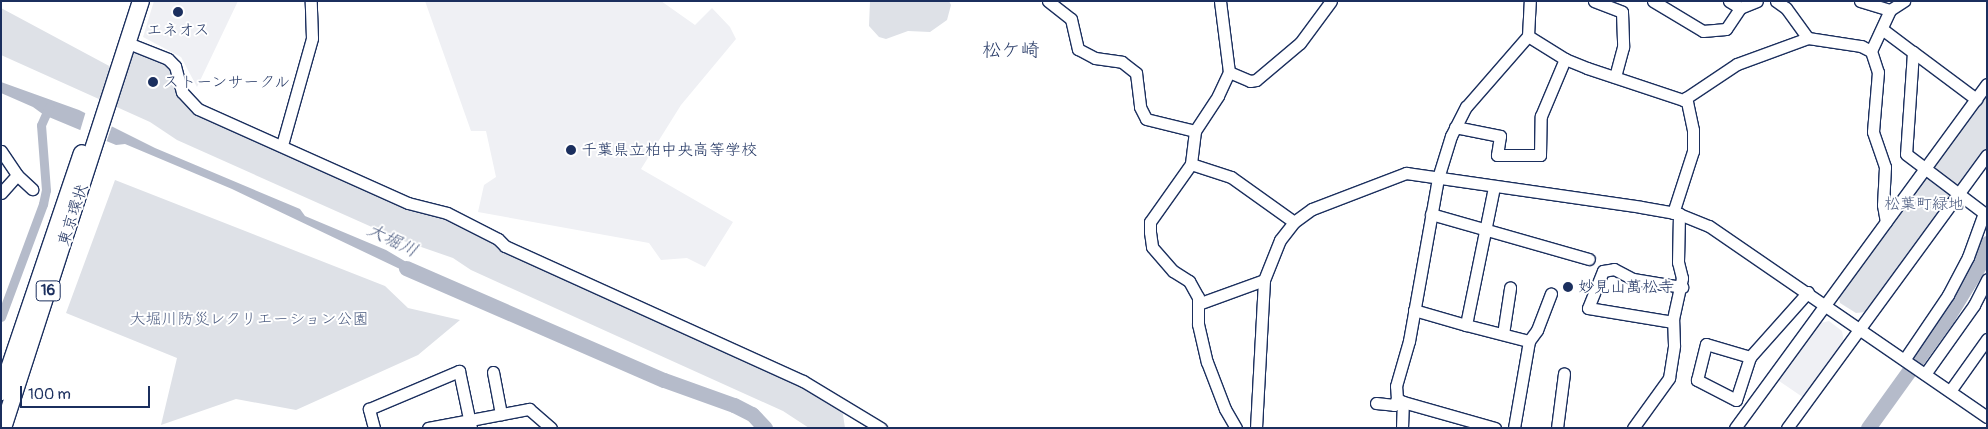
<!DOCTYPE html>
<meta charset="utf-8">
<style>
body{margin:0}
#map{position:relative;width:1988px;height:429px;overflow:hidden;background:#fff;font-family:Pangolin,"Klee One",sans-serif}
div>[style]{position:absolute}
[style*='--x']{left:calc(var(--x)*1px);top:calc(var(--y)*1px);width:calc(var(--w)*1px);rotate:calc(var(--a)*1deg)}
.built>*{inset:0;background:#eff0f4}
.green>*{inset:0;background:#dee1e7}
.water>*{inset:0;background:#b5bbca}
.pier>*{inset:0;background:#fff}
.canal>*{height:9px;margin:-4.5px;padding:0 4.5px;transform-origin:4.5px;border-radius:4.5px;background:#b5bbca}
.river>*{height:15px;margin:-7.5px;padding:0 7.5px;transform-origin:7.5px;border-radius:7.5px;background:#b5bbca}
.roads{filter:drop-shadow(1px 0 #1b2f5e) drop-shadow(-1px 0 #1b2f5e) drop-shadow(0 1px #1b2f5e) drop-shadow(0 -1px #1b2f5e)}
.minor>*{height:11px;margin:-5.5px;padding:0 5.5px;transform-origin:5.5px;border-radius:5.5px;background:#fff}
.highway>*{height:16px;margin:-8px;padding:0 8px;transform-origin:8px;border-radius:8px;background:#fff}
.dots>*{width:14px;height:14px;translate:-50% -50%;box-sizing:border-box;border:2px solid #fff;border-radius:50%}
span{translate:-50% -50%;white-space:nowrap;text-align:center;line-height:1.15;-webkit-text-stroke:4px #fff;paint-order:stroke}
.shield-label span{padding:1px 4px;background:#fff;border:1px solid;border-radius:4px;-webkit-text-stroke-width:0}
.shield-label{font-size:15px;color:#1b2f5e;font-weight:700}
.poi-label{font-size:16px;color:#1b2f5e}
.left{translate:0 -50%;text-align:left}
.park-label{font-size:16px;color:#4c5c80}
.street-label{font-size:16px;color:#1b2f5e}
.water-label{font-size:18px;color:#49597e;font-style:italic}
.quarter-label{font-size:19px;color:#1b2f5e}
.frame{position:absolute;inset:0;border:2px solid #1b2f5e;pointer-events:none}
.scale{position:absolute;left:20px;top:386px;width:130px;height:22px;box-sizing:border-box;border:2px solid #1b2f5e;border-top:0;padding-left:6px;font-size:15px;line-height:18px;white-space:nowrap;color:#1b2f5e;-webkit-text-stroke:4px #fff;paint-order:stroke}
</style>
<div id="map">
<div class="built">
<i style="clip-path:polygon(154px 1px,238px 1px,197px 87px,181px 57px,143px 37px)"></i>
<i style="clip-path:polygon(425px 1px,661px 1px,695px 25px,712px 8px,730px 27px,736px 39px,681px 105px,641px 169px,733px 222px,705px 267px,687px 258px,661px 260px,649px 243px,478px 212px,484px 185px,496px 177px,486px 131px,471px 131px)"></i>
<i style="clip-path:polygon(1829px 321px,1842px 331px,1844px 343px,1804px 398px,1776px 379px,1817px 324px)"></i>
</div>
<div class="green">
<i style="clip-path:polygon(870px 1px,949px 1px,951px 5px,947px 20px,930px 32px,908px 31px,886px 39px,879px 37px,869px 26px)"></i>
<i style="clip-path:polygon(1px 8px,126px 75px,135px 49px,166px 62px,174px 71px,182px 98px,443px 215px,801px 383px,842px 408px,845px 428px,809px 428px,783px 411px,471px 270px,453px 258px,401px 240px,177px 140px,150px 122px,1px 55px)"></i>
<i style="clip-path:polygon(1987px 89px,1987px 149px,1960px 185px,1956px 185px,1932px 165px)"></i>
<i style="clip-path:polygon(1927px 175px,1951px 192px,1952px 196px,1866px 312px,1856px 313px,1840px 303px,1838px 292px)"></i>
<i style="clip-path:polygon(115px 180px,385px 286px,408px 308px,460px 320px,418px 355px,296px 410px,236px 399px,161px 425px,177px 358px,66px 313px)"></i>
</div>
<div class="water">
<i style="clip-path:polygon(1px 82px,79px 110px,155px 148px,300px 209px,305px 216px,386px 250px,425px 273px,423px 280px,232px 189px,125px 144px,116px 145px,44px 115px,33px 107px,1px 93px)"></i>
</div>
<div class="pier">
<i style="clip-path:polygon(86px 111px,113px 123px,106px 143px,80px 131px)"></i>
</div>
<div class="canal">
<i style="--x:1;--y:317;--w:121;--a:-69.6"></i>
<i style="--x:43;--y:204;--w:14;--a:-78"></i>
<i style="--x:46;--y:190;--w:65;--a:-94.4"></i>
<i style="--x:41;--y:125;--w:20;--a:-66"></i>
</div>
<div class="river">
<i style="--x:406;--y:268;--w:281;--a:23.5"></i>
<i style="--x:664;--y:380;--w:74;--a:19.7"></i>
<i style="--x:734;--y:405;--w:20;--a:27"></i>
<i style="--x:752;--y:414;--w:19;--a:47"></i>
<i style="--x:1868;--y:428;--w:135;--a:-54.3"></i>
<i style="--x:1947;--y:318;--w:63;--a:-58.6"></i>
<i style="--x:1980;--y:264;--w:22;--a:-72"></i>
</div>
<div class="roads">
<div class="minor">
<i style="--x:1048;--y:1;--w:29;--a:38"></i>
<i style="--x:1071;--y:19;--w:31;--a:77"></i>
<i style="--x:1078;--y:49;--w:19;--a:28"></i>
<i style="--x:1095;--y:58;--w:27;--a:8"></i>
<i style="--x:1122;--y:62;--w:18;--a:38"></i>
<i style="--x:1136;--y:73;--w:34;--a:83"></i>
<i style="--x:1140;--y:107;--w:13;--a:63"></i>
<i style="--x:1146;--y:119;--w:50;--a:13.8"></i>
<i style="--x:1220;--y:1;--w:72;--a:82.8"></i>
<i style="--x:1229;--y:72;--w:26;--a:115"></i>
<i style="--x:1218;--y:96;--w:42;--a:123.3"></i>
<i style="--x:1195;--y:131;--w:33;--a:97"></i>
<i style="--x:1191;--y:164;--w:71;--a:125.3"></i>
<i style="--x:1150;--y:222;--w:10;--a:90"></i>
<i style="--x:1150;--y:232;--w:15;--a:82"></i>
<i style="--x:1152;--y:247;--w:32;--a:49"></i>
<i style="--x:1173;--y:271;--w:19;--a:32"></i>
<i style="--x:1189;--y:281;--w:18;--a:61"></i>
<i style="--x:1198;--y:297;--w:27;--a:90"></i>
<i style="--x:1198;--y:324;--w:39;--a:77"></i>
<i style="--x:1207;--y:362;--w:50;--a:69"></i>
<i style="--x:1225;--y:409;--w:22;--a:60"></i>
<i style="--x:1594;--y:1;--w:30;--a:21"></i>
<i style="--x:1622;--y:12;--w:35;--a:88"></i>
<i style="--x:1623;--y:47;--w:31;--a:105"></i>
<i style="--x:1653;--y:1;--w:58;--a:31"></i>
<i style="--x:1703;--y:31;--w:23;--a:-5"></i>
<i style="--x:1726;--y:29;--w:25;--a:-56"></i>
<i style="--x:1740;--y:8;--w:18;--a:-22"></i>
<i style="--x:1729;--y:1;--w:13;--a:32"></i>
<i style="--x:1776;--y:1;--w:12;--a:35"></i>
<i style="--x:1786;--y:8;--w:37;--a:54"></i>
<i style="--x:1860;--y:1;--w:31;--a:17"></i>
<i style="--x:1882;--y:29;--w:39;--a:37"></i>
<i style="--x:1913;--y:52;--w:102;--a:93.9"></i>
<i style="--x:1906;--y:154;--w:98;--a:37.1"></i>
<i style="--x:1984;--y:213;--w:47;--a:110"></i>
<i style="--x:1968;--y:257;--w:43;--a:117.8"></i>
<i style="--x:1948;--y:295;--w:78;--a:124.1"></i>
<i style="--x:1528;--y:36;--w:44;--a:31.9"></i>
<i style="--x:1565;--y:59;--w:24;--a:22"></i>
<i style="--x:1587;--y:68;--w:101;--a:18.4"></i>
<i style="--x:1683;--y:100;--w:65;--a:-33.7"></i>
<i style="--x:1737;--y:64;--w:76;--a:-20.1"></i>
<i style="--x:1808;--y:38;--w:54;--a:8.6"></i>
<i style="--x:1861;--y:46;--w:11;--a:27"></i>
<i style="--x:1871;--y:51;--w:45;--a:-65.1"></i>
<i style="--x:1890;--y:10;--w:17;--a:-33"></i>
<i style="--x:128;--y:43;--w:43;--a:21.8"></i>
<i style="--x:168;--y:59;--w:10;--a:45"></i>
<i style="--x:175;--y:66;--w:27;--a:75"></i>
<i style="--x:182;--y:92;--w:23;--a:47"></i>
<i style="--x:198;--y:109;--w:230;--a:24.1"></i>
<i style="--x:408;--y:203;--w:40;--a:14.4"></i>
<i style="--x:447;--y:213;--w:57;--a:27"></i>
<i style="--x:498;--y:239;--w:10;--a:45"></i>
<i style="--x:505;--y:246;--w:327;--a:24.4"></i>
<i style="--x:803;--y:381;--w:91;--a:31.1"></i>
<i style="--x:1871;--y:51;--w:22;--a:72"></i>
<i style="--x:1878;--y:72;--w:60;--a:94.8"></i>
<i style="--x:1873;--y:132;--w:37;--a:71"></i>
<i style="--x:1885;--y:167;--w:38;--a:93"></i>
<i style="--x:1883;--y:205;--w:17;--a:80"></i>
<i style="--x:1913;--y:52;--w:79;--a:36.7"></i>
<i style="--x:1229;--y:72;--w:23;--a:23"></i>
<i style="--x:1250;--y:81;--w:6;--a:-9"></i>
<i style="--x:1256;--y:80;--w:57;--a:-40.1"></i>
<i style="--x:1300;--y:43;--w:52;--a:-53.6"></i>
<i style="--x:1455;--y:127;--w:46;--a:11.3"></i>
<i style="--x:1500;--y:136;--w:19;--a:99"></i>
<i style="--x:1497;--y:155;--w:43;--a:0"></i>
<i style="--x:1540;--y:155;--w:39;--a:-89"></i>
<i style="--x:1541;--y:116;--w:62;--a:-67.2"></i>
<i style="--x:282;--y:145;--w:111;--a:-74.3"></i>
<i style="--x:312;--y:38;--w:37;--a:-92"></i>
<i style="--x:1;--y:151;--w:29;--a:56"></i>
<i style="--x:1191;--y:164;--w:42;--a:18"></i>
<i style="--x:1231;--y:177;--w:77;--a:35.5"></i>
<i style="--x:1494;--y:187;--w:141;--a:101.5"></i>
<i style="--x:1466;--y:325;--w:65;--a:14.3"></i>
<i style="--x:1529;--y:341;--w:88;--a:99.8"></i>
<i style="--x:1;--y:193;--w:24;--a:-48"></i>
<i style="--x:17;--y:175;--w:21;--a:43"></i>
<i style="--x:1673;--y:213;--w:65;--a:-72.1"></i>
<i style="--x:1693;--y:151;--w:21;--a:-90"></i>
<i style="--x:1693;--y:130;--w:33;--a:-102"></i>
<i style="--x:1431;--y:214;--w:164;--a:15.9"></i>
<i style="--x:1198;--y:304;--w:70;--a:-20"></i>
<i style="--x:1414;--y:310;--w:54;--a:16.1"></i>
<i style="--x:1673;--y:322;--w:86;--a:-170.6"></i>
<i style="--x:1588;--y:308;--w:40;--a:-68"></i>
<i style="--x:1603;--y:271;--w:11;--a:-10"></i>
<i style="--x:1614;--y:269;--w:21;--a:28"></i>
<i style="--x:1633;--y:279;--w:50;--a:9.3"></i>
<i style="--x:1503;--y:334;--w:47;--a:-81.3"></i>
<i style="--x:1529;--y:341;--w:14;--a:-54"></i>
<i style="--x:1537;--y:330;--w:39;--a:-69"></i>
<i style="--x:1750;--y:357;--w:45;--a:108"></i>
<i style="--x:1736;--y:400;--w:44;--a:-152.9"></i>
<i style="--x:1697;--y:380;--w:37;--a:-76"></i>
<i style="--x:1706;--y:344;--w:46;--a:16.5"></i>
<i style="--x:1750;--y:357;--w:87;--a:-48.3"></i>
<i style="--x:493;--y:372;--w:43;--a:79.2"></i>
<i style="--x:1925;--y:374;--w:85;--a:-54.6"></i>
<i style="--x:1974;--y:305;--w:29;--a:-63"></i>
<i style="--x:1950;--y:391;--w:64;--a:-54.6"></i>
<i style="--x:1376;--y:403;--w:18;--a:6"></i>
<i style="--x:1394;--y:405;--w:7;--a:-63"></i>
<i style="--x:374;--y:428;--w:20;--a:-105"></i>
<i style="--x:369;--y:409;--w:98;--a:-22.9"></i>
<i style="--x:459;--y:371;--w:58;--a:78.1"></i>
<i style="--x:428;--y:428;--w:103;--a:-10.7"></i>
<i style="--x:529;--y:409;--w:29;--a:41"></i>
<i style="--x:1256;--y:428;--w:148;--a:-86.9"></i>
<i style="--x:1264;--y:280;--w:43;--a:-68.2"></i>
<i style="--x:1280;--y:240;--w:23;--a:-52"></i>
<i style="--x:1294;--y:222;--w:22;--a:-36"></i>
<i style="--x:1312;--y:209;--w:101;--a:-21"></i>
<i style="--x:1406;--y:173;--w:237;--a:8.2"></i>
<i style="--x:1641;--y:207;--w:39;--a:10"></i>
<i style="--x:1679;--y:214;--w:32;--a:22"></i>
<i style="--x:1709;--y:226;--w:337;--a:34.5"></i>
<i style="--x:1402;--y:428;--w:26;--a:-88"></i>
<i style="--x:1495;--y:428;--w:96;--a:-164.2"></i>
<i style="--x:1403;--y:402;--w:7;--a:-153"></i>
<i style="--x:1397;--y:399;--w:13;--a:-94"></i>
<i style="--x:1396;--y:386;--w:47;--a:-73.9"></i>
<i style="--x:1409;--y:341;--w:166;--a:-79.9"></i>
<i style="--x:1438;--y:178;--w:44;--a:-72.8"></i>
<i style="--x:1451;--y:136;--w:33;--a:-63"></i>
<i style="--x:1466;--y:107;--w:94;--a:-48.9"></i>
<i style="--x:1528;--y:36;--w:35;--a:-87"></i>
<i style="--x:1557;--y:428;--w:55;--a:-82.7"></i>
<i style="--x:1633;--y:428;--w:62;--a:-54.2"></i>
<i style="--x:1669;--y:378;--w:33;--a:-81"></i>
<i style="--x:1674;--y:345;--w:26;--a:-92"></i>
<i style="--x:1673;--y:319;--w:42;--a:-77.6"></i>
<i style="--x:1682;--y:278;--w:16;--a:-104"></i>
<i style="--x:1678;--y:262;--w:48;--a:-88.8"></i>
<i style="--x:1735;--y:428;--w:426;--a:-53.8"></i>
<i style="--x:1787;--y:428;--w:338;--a:-53.8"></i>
</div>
<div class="highway">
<i style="--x:1;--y:392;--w:252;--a:-71.3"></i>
<i style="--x:3;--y:428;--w:449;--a:-72.1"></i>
</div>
</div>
<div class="dots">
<i style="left:178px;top:12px;background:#1b2f5e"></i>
<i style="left:153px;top:82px;background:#1b2f5e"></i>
<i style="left:571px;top:150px;background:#1b2f5e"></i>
<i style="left:1568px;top:287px;background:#1b2f5e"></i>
</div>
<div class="shield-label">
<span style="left:48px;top:291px">16</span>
</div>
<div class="poi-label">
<span style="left:178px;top:30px">エネオス</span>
<span class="left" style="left:163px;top:82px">ストーンサークル</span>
<span class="left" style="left:581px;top:150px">千葉県立柏中央高等学校</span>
<span class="left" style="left:1578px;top:287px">妙見山萬松寺</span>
</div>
<div class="park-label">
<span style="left:1924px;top:204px">松葉町緑地</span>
<span style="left:249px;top:319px">大堀川防災レクリエーション公園</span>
</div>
<div class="street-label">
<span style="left:73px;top:215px;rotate:-72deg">東京環状</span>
</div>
<div class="water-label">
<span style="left:392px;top:241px;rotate:26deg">大堀川</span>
</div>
<div class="quarter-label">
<span style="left:1011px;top:51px">松ケ崎</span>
</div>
<div class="frame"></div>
<div class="scale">100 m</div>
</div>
